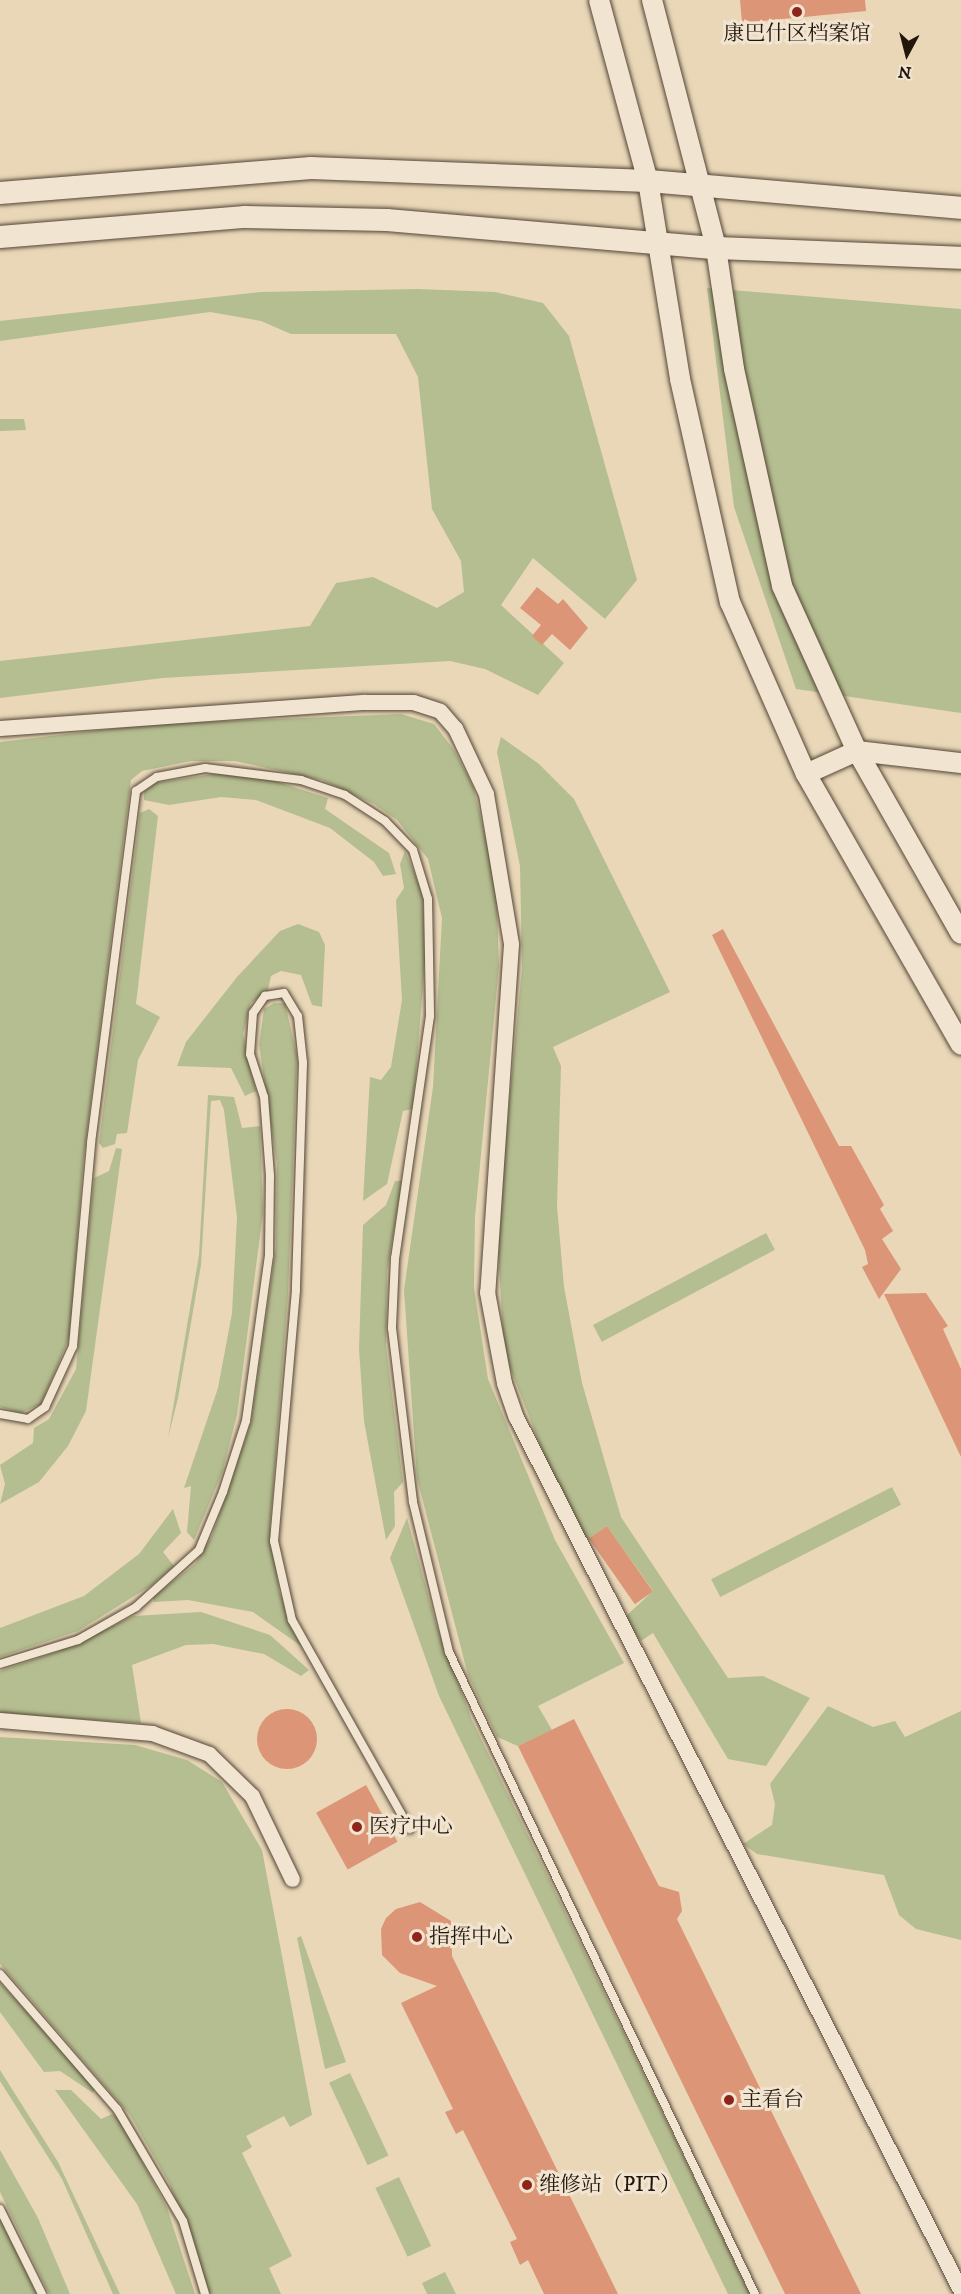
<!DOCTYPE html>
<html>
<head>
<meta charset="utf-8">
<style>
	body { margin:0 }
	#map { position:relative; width:961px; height:2294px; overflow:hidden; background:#e9d7b8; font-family:"IM FELL DW Pica","Noto Serif SC",serif }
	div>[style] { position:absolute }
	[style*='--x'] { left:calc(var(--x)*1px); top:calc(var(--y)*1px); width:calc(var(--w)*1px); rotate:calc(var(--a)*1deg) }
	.green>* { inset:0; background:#b5be90; transform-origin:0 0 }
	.building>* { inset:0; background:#dc9577; transform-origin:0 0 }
	.round { border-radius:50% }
	.roads { filter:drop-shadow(0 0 2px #544636) drop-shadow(0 0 2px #544636) }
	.service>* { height:8px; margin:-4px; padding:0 4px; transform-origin:4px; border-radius:4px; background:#f1e5d1 }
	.minor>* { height:15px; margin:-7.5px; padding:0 7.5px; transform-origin:7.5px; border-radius:7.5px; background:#f1e5d1 }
	.tertiary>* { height:20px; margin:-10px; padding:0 10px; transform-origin:10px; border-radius:10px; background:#f1e5d1 }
	.secondary>* { height:22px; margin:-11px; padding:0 11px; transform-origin:11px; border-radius:11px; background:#f1e5d1 }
	.dots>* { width:16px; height:16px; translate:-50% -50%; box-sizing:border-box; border:3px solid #f1e5d1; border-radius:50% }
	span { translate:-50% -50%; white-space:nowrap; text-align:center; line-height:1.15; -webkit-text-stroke:6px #f1e5d1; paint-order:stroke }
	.poi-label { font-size:21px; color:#22160b }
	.left { translate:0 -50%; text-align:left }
	.north { position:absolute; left:877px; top:24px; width:60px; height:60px; -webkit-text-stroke:4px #f1e5d1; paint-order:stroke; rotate:187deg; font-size:16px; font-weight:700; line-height:24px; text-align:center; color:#22160b }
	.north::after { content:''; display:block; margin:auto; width:21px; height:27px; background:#22160b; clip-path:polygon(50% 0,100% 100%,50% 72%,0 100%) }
</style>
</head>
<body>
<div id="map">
	<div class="green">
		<i style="clip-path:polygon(707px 288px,961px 309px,961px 713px,796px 689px,734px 507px)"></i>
		<i style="clip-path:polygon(418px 289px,495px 292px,543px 303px,569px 336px,637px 580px,605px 619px,533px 558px,501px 605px,564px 663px,538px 695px,485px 669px,450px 661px,163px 678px,0 698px,0 661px,310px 626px,336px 583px,373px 577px,437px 608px,464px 592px,461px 561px,432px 509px,418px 377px,396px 334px,291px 334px,261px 321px,210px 312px,0 341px,0 321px,261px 292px)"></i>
		<i style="clip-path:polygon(0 419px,24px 419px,26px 430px,0 431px)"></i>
		<i style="clip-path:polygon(401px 714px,434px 724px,454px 750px,473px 786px,496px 881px,499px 966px,475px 1217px,474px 1288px,488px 1379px,555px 1540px,624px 1663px,538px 1706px,552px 1730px,518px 1746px,497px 1737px,468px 1675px,417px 1478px,404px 1290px,433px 1087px,442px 918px,428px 859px,397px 820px,374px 804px,322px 780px,235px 761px,191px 761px,142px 771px,131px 780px,83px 1164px,70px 1336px,41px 1404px,21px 1413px,0 1407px,0 742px,153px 724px)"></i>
		<i style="clip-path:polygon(501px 737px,539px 764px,574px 799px,670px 992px,553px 1047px,561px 1066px,557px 1206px,564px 1287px,582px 1383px,621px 1517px,728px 1678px,763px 1676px,810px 1698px,766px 1766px,728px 1759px,653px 1633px,641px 1641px,624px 1618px,653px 1591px,607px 1526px,586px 1541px,552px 1475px,504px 1352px,497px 1231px,522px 968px,520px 866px,497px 752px)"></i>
		<i style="clip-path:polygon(220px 773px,265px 778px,328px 798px,325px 809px,389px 853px,396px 874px,383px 876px,374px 862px,330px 828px,256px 800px,221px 797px,169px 805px,144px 800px,144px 791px,155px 783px)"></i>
		<i style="clip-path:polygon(149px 809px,158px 816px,136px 1004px,160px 1017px,138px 1060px,127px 1133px,117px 1134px,115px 1144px,103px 1148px,99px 1143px,140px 813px)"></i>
		<i style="clip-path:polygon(405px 851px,422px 892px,426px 948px,413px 1109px,403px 1111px,387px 1184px,363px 1201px,370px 1077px,381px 1080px,391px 1067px,402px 1000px,396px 900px,404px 888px,400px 864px)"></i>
		<i style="clip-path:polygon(298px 924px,319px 932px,325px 945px,322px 1007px,312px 1005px,301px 975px,281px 971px,271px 976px,268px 990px,251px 1003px,243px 1034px,256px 1091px,245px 1096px,231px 1068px,177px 1066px,186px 1042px,237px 977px,280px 931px)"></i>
		<i style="clip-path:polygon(274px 1003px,285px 1003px,297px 1056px,288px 1294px,270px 1528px,279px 1591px,301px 1646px,253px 1612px,188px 1600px,154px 1602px,153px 1597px,195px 1564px,212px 1536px,251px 1422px,276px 1247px,277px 1164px,259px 1045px,264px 1009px)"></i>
		<i style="clip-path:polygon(208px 1095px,234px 1097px,242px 1128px,260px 1126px,263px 1212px,237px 1415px,222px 1473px,194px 1540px,187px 1532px,191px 1486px,184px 1488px,218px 1388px,232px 1313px,237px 1218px,224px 1110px,220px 1100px,211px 1101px,201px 1265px,178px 1398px,168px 1438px,199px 1255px)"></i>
		<i style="clip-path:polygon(116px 1148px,122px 1149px,86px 1411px,68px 1446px,39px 1482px,0 1504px,5px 1484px,0 1465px,33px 1443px,34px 1428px,49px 1419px,76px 1369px,94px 1178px,109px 1171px)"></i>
		<i style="clip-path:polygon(395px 1181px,402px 1181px,387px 1271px,386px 1346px,403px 1482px,394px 1492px,395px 1526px,386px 1540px,364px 1421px,359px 1349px,363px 1225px,386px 1205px)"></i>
		<i style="left:766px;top:1233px;width:19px;height:196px;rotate:62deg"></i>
		<i style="left:892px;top:1487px;width:20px;height:203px;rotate:63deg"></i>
		<i style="clip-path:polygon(173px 1509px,181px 1533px,163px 1552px,174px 1566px,152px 1585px,78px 1631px,0 1657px,0 1628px,84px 1596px,139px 1554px)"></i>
		<i style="clip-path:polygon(407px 1518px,437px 1627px,472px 1720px,750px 2294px,728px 2294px,439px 1696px,390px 1558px)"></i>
		<i style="clip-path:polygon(201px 1612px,270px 1635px,309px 1670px,301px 1676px,264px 1654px,213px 1644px,186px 1645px,132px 1665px,141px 1723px,0 1714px,0 1671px,57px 1652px,134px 1616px)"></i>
		<i style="clip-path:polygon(828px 1706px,873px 1727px,895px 1721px,905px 1737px,961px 1711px,961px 1940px,916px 1929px,899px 1915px,884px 1875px,757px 1854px,743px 1844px,772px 1825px,775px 1804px,770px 1784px)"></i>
		<i style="clip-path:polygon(0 1737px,135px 1745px,187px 1760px,222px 1782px,262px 1850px,312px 2115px,290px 2127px,284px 2116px,246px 2136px,252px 2147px,242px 2153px,292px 2256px,269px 2268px,281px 2294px,210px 2294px,169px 2183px,130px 2115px,0 1964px)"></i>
		<i style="clip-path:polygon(301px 1936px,346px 2062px,325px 2069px,297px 1938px)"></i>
		<i style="clip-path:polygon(0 1983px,96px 2086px,93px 2093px,60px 2071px,44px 2072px,0 2012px)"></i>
		<i style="clip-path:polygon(0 2070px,58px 2162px,120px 2294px,113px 2294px,62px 2179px,0 2081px)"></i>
		<i style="left:350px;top:2073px;width:91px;height:23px;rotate:65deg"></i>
		<i style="clip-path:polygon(55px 2090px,71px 2090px,101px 2119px,112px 2114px,119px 2118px,167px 2208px,195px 2294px,176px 2294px,137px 2204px)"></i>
		<i style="clip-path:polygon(0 2150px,38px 2218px,70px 2294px,49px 2294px,0 2192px)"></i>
		<i style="left:399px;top:2177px;width:76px;height:26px;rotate:65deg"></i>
		<i style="clip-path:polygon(0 2217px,2px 2221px,37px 2294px,0 2294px)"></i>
		<i style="clip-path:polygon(445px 2272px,456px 2294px,427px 2294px,422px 2283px)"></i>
	</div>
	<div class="building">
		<i style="clip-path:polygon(740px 0,865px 0,866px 11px,742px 23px)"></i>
		<i style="clip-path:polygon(537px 587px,558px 604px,563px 599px,588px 628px,570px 650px,552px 634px,542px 645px,532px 636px,541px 625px,520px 608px)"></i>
		<i style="clip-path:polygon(723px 929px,839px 1146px,851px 1146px,884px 1205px,880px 1209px,893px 1231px,882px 1239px,901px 1269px,879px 1299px,862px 1267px,868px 1264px,865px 1250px,712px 935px)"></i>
		<i style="clip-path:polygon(926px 1293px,948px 1326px,943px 1329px,961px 1369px,961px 1457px,884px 1294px)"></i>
		<i style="left:607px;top:1526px;width:80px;height:22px;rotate:55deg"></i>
		<i class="round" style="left:257px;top:1709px;width:60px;height:60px"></i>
		<i style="clip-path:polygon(574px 1719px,659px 1886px,679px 1892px,682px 1911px,677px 1919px,861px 2294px,785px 2294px,518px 1746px)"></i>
		<i style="left:366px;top:1785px;width:65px;height:57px;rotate:61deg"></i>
		<i style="clip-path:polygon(420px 1902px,451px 1921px,452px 1956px,618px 2294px,544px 2294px,528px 2260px,520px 2265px,510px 2242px,517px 2239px,463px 2130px,456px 2134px,445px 2112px,453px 2109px,401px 2003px,437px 1986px,400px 1973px,382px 1955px,381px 1929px,386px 1918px,396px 1909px)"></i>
	</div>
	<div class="roads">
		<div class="service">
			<i style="--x:0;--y:1414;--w:28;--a:10"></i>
			<i style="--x:28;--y:1419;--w:21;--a:-35"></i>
			<i style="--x:45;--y:1407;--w:67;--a:-65.3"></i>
			<i style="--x:73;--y:1346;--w:204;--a:-84.9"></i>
			<i style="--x:91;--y:1143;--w:355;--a:-82.7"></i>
			<i style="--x:136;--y:791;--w:25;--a:-34"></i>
			<i style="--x:157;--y:777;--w:49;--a:-10.6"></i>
			<i style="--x:205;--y:768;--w:97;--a:7.1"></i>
			<i style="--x:301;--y:780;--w:46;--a:18.8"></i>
			<i style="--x:345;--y:795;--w:48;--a:33"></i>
			<i style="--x:385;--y:821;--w:40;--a:46"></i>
			<i style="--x:413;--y:850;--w:51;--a:73"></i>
			<i style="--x:428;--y:899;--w:117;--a:89"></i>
			<i style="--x:430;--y:1016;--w:245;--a:98.2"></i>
			<i style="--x:395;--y:1258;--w:70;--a:92.5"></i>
			<i style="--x:392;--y:1328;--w:175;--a:83.1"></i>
			<i style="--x:413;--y:1502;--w:154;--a:76.5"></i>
			<i style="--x:449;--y:1652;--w:711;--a:64.52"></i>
			<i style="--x:0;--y:1664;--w:82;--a:-17.1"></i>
			<i style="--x:78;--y:1640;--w:67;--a:-29.6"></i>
			<i style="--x:136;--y:1607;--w:85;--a:-42.1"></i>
			<i style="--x:199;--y:1550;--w:63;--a:-67.5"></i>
			<i style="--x:223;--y:1492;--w:75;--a:-72.1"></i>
			<i style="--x:246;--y:1421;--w:168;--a:-82.1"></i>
			<i style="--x:269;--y:1255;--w:79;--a:-89.3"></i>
			<i style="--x:270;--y:1176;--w:79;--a:-94.3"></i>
			<i style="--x:264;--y:1097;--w:45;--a:-108"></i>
			<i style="--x:250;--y:1054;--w:41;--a:-85.8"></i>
			<i style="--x:253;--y:1013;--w:21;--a:-55"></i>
			<i style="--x:265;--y:996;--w:19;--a:-9"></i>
			<i style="--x:284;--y:993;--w:27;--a:59"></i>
			<i style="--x:298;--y:1016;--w:47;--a:83.9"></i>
			<i style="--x:303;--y:1063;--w:227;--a:91.8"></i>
			<i style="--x:296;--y:1290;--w:252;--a:95"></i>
			<i style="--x:274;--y:1541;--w:81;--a:77.2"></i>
			<i style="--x:292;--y:1620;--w:240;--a:60.6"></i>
			<i style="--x:0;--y:1974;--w:179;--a:49.1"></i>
			<i style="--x:117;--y:2109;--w:130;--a:59.5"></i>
			<i style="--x:183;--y:2221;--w:76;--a:73.2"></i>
			<i style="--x:0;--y:2209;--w:95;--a:63.7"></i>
		</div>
		<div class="minor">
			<i style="--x:0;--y:728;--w:366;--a:-4.1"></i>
			<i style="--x:365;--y:702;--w:48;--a:0"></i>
			<i style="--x:413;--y:702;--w:28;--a:18"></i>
			<i style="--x:440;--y:711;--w:23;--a:49"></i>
			<i style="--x:455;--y:728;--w:73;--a:64.8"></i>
			<i style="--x:486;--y:794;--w:152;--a:80.5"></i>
			<i style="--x:511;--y:944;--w:349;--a:93.9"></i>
			<i style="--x:487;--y:1292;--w:93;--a:79.4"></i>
			<i style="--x:504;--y:1383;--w:36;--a:71"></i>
			<i style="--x:516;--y:1417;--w:981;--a:63.02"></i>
			<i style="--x:0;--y:1720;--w:153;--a:4.9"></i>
			<i style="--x:152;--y:1733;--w:61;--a:20.2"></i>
			<i style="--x:209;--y:1754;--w:60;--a:44.3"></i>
			<i style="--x:252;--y:1796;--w:92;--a:64.3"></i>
		</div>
		<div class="tertiary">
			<i style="--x:599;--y:0;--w:188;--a:74.9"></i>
			<i style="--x:648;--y:181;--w:201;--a:80.8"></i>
			<i style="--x:680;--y:379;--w:229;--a:77.4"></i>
			<i style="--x:730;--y:602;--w:188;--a:66.2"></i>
			<i style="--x:806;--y:774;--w:312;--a:60.2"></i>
			<i style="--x:652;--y:0;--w:256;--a:75.5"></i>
			<i style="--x:716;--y:248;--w:122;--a:81.5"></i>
			<i style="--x:734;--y:369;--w:222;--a:77.5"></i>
			<i style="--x:782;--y:586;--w:181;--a:65.6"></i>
			<i style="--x:857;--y:751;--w:210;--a:60.4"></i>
			<i style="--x:806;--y:774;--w:56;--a:-24.3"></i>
			<i style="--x:857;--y:751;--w:105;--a:6.6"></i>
		</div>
		<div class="secondary">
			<i style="--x:0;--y:193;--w:312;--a:-4.6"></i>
			<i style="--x:311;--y:168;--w:337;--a:2.2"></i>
			<i style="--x:648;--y:181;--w:314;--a:4.9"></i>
			<i style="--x:0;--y:237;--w:246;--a:-4.7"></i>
			<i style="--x:245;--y:217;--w:142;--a:1.2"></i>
			<i style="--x:387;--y:220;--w:330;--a:4.9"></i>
			<i style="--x:716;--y:248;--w:245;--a:2.3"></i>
		</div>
	</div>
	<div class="dots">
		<i style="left:797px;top:12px;background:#8f2418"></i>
		<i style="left:357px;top:1827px;background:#8f2418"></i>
		<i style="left:417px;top:1937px;background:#8f2418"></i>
		<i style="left:729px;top:2100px;background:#8f2418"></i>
		<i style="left:527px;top:2185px;background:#8f2418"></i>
	</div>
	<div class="poi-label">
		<span style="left:797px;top:34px">康巴什区档案馆</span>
		<span class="left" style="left:369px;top:1827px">医疗中心</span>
		<span class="left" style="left:429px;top:1937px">指挥中心</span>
		<span class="left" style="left:741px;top:2100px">主看台</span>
		<span class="left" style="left:539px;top:2185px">维修站（PIT）</span>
	</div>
	<div class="north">N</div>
</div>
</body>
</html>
